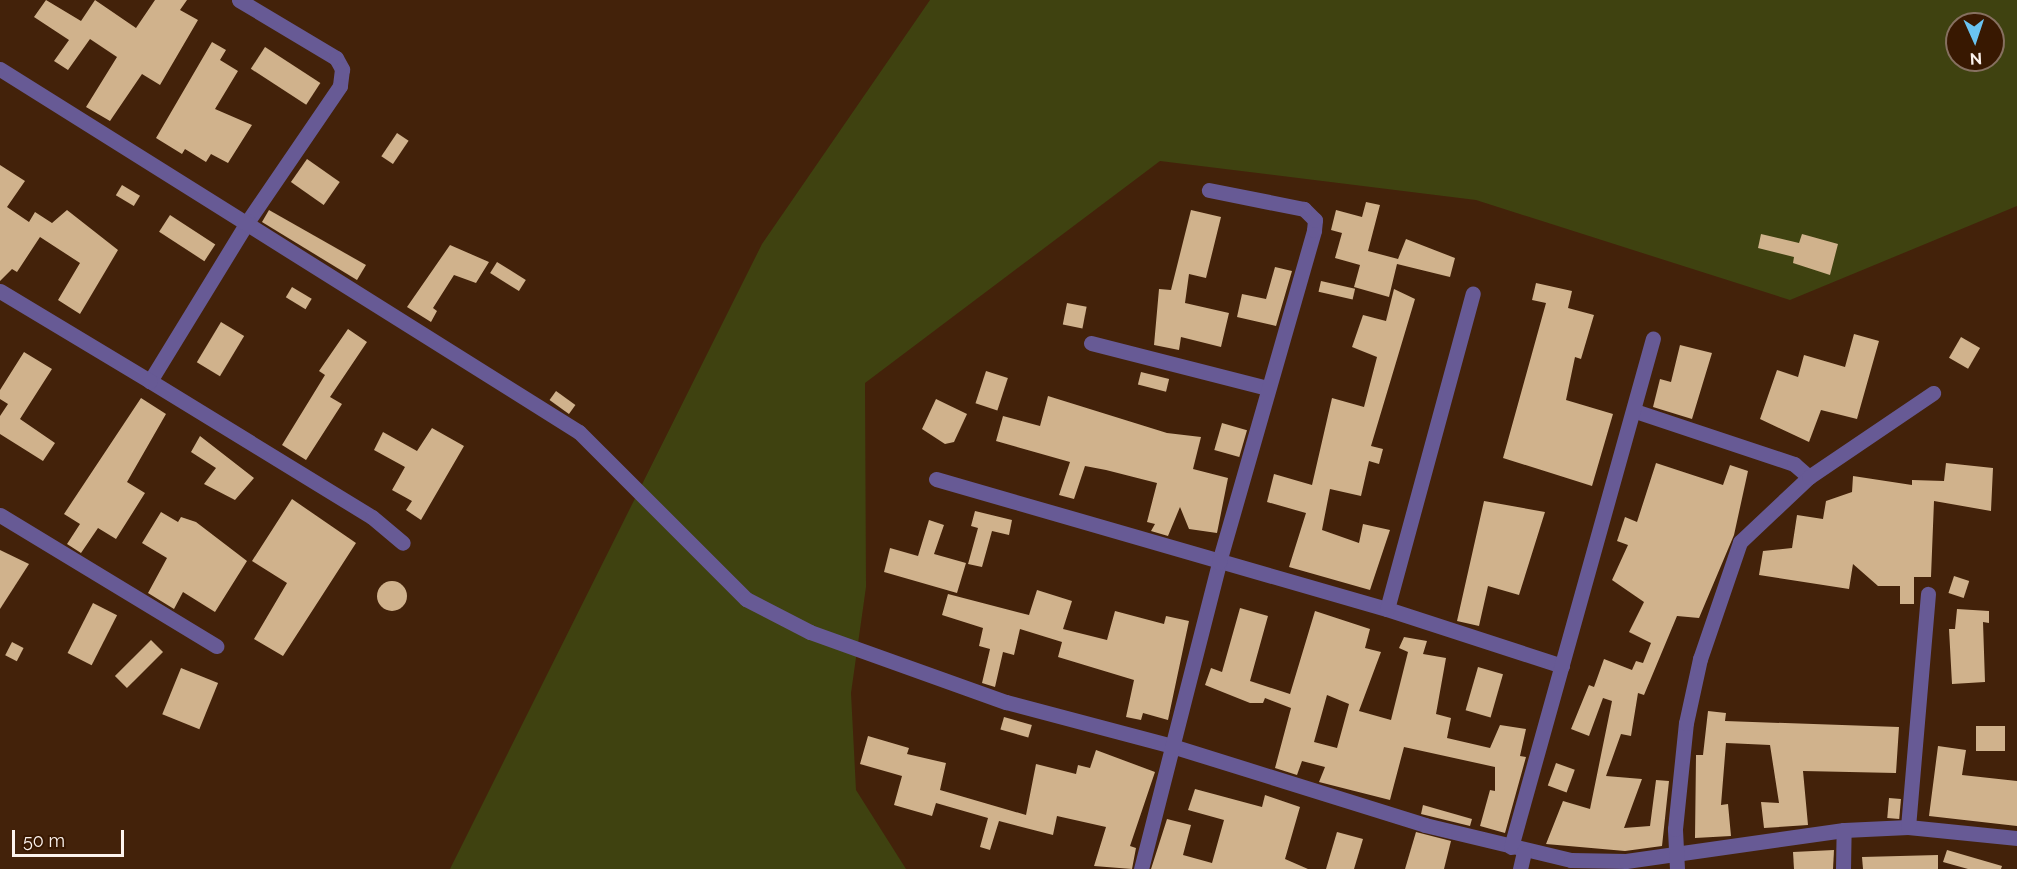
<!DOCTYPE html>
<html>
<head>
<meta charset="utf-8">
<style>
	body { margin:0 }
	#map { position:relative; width:2017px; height:869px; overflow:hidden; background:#43220a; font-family:Raleway,sans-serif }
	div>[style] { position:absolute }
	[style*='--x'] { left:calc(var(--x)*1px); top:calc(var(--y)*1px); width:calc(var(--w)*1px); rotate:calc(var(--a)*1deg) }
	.green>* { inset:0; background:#3f4210 }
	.building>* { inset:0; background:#d0b28c; transform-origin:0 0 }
	.round { border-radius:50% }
	.minor>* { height:15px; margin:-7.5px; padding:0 7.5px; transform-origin:7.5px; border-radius:7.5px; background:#675a95 }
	span { translate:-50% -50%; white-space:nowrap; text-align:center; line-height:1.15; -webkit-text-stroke:6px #381801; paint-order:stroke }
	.north { position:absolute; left:1945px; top:12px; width:60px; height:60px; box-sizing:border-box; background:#381801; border:2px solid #867060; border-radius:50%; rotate:177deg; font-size:16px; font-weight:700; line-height:24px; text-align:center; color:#fcf3ee }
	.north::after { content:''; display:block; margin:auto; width:21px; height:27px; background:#6ac3f1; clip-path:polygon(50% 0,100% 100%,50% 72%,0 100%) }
	.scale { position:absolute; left:12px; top:830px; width:112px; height:27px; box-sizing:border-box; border:3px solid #fcf3ee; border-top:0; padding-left:8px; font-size:18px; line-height:21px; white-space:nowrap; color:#fcf3ee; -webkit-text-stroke:4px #381801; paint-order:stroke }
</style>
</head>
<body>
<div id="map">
	<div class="green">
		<i style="clip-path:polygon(evenodd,930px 0,2017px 0,2017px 206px,1790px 300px,1476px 200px,1160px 161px,865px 383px,866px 587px,851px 693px,856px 790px,906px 869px,450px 869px,762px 244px,930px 0,1957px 24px,1993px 24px,1993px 60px,1957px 60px,1957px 24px)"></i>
	</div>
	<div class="building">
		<i style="clip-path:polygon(46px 0,81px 21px,95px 0,136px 28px,155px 0,187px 0,180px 10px,198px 20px,160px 85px,142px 74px,110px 121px,86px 107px,117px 57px,90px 39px,68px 70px,54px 61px,69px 40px,34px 17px)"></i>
		<i style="clip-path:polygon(212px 42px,226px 50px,220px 60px,238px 71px,215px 109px,252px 125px,228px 163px,211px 154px,206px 162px,185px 149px,182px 154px,156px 138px)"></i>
		<i style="left:265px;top:47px;width:66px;height:26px;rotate:33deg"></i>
		<i style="left:397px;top:133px;width:14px;height:28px;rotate:34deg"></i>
		<i style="left:307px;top:159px;width:40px;height:28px;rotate:35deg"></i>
		<i style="clip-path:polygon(0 165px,25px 181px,7px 207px,29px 222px,35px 212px,52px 223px,67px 210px,118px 250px,80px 314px,58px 300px,80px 263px,40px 237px,17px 272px,12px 269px,0 281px)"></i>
		<i style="left:122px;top:185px;width:21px;height:12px;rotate:31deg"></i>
		<i style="clip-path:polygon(1366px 202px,1380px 205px,1368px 251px,1398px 259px,1406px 239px,1455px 258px,1450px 277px,1397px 264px,1389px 297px,1354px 287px,1360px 265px,1335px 258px,1342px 233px,1331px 230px,1336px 210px,1362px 217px)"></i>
		<i style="clip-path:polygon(269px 210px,366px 265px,357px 280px,262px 222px)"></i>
		<i style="clip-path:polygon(1191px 210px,1221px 217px,1206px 278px,1189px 274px,1185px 303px,1229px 313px,1221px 347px,1181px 337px,1179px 350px,1154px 345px,1159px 289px,1171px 290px)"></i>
		<i style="left:170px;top:215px;width:54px;height:20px;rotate:33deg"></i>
		<i style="clip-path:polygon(1761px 234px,1799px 243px,1802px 234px,1838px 244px,1830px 275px,1793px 263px,1794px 257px,1758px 248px)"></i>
		<i style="clip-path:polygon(450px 245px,489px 262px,476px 283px,454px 275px,433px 308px,437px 311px,431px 322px,407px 307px)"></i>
		<i style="left:497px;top:262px;width:34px;height:13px;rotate:32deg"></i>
		<i style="clip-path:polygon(1275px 267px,1292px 271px,1276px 326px,1237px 317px,1242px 294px,1266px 299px)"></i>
		<i style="left:1321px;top:281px;width:35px;height:11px;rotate:13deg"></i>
		<i style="clip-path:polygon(1536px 283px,1572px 291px,1568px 308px,1594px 315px,1581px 359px,1575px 357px,1566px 400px,1613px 414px,1592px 486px,1503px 458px,1546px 303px,1532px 300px)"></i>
		<i style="left:292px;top:287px;width:23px;height:12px;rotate:31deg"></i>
		<i style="clip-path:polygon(1394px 289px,1415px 299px,1371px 446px,1383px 449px,1379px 464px,1369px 461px,1361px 496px,1330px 489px,1322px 530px,1359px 543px,1363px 524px,1390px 530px,1370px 590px,1289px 567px,1306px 513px,1267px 502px,1274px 474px,1312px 485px,1332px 398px,1364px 407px,1377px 357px,1352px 347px,1363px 315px,1386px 321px)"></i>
		<i style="left:1067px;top:303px;width:20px;height:22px;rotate:11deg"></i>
		<i style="left:221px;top:322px;width:27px;height:47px;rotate:31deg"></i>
		<i style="clip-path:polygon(348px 329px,367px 342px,330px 397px,342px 404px,306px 460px,282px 445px,325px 375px,319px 371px)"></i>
		<i style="clip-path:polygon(1854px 334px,1879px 341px,1857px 419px,1821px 410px,1809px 442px,1760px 419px,1777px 370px,1798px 377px,1804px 355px,1845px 367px)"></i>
		<i style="left:1961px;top:337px;width:22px;height:24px;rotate:30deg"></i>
		<i style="clip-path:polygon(1680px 345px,1712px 353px,1692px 419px,1653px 407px,1660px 379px,1671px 382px)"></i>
		<i style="clip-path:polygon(24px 352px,52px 369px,20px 419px,55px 443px,43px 461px,0 434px,0 416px,8px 404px,0 399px,0 390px)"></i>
		<i style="left:986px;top:371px;width:23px;height:34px;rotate:18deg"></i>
		<i style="left:1141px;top:372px;width:29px;height:13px;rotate:14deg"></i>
		<i style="left:556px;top:391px;width:24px;height:11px;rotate:36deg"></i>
		<i style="clip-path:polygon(1048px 396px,1167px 433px,1201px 437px,1193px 469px,1228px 478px,1217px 533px,1189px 529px,1180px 507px,1168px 536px,1151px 531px,1155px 524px,1147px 522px,1157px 483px,1106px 470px,1085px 466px,1074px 499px,1059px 495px,1070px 462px,996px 441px,1003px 416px,1040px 426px)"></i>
		<i style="clip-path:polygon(141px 398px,166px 414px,127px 482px,145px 493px,116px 539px,98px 528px,81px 553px,67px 544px,80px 524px,64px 514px)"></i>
		<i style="clip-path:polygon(936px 399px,967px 414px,954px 442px,945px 444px,922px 429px)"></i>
		<i style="left:1222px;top:423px;width:26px;height:28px;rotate:16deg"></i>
		<i style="clip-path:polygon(432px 428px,464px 446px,421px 520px,406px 510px,412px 501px,392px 490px,405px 467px,374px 450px,383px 432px,417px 451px)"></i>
		<i style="clip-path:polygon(200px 436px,254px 478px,235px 500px,204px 484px,216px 468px,191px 452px)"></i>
		<i style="clip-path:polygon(1656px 463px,1723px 485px,1730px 465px,1748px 471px,1734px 535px,1699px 618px,1677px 616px,1644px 695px,1638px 693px,1631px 736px,1621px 734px,1606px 776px,1642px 779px,1624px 828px,1650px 826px,1656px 780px,1669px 781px,1662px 846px,1625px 851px,1546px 844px,1563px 801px,1590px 809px,1612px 701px,1603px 698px,1589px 736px,1571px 729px,1589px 685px,1594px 687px,1604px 659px,1632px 670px,1636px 661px,1643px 663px,1651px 643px,1629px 632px,1644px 602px,1612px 580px,1628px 545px,1617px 541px,1625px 517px,1637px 522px)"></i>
		<i style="clip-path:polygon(1946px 463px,1993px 468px,1991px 511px,1934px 501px,1931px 577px,1914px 577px,1914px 604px,1900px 604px,1900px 586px,1878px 586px,1853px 564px,1849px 589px,1759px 575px,1763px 551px,1792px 548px,1797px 515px,1823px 519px,1826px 501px,1852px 492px,1853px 476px,1912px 485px,1912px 480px,1944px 481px)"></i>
		<i style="clip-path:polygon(292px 499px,356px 543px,283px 656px,254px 639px,287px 583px,252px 561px)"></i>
		<i style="clip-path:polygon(1484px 501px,1545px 512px,1519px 595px,1488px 586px,1479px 626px,1457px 621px)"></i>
		<i style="clip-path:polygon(975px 511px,1012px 520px,1009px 535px,992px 531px,982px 567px,968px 564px,978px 528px,971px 526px)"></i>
		<i style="clip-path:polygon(161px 512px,178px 522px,181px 517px,196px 522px,247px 561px,215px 612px,183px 592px,174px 609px,148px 593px,167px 558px,142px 543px)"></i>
		<i style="clip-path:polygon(929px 520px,944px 525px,934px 554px,966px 563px,957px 593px,884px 572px,890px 548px,918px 556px)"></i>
		<i style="clip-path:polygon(0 550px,29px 564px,0 609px)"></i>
		<i style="left:1954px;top:576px;width:16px;height:18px;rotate:18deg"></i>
		<i class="round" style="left:377px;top:581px;width:30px;height:30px"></i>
		<i style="clip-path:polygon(1037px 590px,1072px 601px,1063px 629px,1107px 640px,1115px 611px,1164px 624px,1166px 616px,1189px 621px,1168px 720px,1143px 713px,1141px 720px,1126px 717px,1134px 680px,1058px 657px,1062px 642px,1020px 629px,1014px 655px,1003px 652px,995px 687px,982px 683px,990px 649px,979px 646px,983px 628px,942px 615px,948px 594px,1029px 615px)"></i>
		<i style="left:93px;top:603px;width:27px;height:56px;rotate:27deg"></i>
		<i style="clip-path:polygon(evenodd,1240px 608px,1268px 616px,1250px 681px,1290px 694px,1315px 611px,1370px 629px,1365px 648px,1381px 652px,1359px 711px,1391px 720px,1408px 652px,1399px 648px,1404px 637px,1427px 641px,1423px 654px,1446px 658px,1436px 714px,1451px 718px,1447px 738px,1490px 748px,1500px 725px,1526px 729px,1520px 756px,1526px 757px,1505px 833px,1480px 826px,1490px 790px,1495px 791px,1495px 767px,1404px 747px,1390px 800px,1319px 782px,1325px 767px,1302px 761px,1297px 775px,1275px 768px,1291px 708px,1265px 698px,1263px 703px,1250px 703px,1205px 685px,1211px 668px,1222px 672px,1240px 608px,1327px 695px,1349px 704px,1337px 748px,1314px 742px,1327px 695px)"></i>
		<i style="clip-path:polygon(1957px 609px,1989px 611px,1989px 623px,1983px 622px,1985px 682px,1952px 684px,1949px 629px,1955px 629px)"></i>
		<i style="left:151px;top:640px;width:17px;height:51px;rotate:45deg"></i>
		<i style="left:12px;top:642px;width:13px;height:15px;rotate:27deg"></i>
		<i style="left:1478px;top:667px;width:26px;height:45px;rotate:16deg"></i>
		<i style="left:181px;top:668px;width:40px;height:50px;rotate:22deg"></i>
		<i style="clip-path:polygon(1708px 711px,1726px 713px,1725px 721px,1899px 727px,1896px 773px,1803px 771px,1808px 825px,1764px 828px,1761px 802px,1779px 803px,1770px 745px,1726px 743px,1721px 805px,1728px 804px,1731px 836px,1695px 838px,1696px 755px,1703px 755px)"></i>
		<i style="left:1004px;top:717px;width:29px;height:13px;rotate:16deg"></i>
		<i style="left:1976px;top:726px;width:29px;height:25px"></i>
		<i style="clip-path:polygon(868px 736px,909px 748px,907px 754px,946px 763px,940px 790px,1026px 815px,1036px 764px,1076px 774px,1078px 765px,1090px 768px,1096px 750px,1155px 772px,1130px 846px,1136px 848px,1132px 869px,1094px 866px,1106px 827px,1057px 816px,1053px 835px,999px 821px,990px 850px,980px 847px,988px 818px,936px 803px,932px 816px,894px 805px,902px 776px,860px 764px)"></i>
		<i style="clip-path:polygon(1938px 746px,1966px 750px,1962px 775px,2017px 781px,2017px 826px,1929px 816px)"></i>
		<i style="left:1556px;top:763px;width:20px;height:24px;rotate:20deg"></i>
		<i style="clip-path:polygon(1195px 789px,1262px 807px,1265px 795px,1300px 807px,1285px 859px,1308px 869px,1151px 869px,1167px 819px,1191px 825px,1183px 855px,1212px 863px,1224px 820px,1188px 810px)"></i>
		<i style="left:1889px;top:798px;width:12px;height:20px;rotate:5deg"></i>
		<i style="clip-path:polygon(1423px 805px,1472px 819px,1470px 826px,1421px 814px)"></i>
		<i style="clip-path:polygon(1337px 832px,1363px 839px,1354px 869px,1326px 869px)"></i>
		<i style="clip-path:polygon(1416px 832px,1451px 841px,1444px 869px,1405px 869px)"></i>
		<i style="clip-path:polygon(1834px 850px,1833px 869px,1794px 869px,1793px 852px)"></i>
		<i style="clip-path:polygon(1947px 850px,2002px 866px,2001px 869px,1968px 869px,1943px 862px)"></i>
		<i style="clip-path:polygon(1938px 855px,1938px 869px,1863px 869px,1862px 857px)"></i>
	</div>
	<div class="minor">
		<i style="--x:239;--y:0;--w:113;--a:30.9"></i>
		<i style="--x:336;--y:58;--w:13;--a:61"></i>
		<i style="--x:342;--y:69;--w:17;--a:97"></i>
		<i style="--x:340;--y:86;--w:163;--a:124.3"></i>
		<i style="--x:248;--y:221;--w:188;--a:121.5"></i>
		<i style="--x:150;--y:381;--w:260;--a:31.5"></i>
		<i style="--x:372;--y:517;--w:40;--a:40"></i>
		<i style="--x:0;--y:69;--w:683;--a:32.09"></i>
		<i style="--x:579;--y:432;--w:236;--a:45"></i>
		<i style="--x:746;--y:599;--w:72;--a:27.3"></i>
		<i style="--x:810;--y:632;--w:208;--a:19.7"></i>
		<i style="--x:1006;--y:702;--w:172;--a:14.8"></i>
		<i style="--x:1172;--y:746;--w:265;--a:17.3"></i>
		<i style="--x:1425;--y:825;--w:150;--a:13.5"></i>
		<i style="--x:1571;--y:860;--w:55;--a:1"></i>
		<i style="--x:1626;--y:861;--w:220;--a:-8.1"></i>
		<i style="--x:1844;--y:830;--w:64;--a:-2.7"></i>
		<i style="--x:1908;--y:827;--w:110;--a:5.8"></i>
		<i style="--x:0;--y:291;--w:175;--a:31"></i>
		<i style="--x:1091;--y:343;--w:182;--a:14.3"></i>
		<i style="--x:1635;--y:411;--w:168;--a:18.4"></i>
		<i style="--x:1794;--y:464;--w:20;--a:41"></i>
		<i style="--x:936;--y:479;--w:469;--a:16.1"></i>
		<i style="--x:1387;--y:609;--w:184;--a:18"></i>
		<i style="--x:0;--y:515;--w:253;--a:31.2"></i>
		<i style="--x:1387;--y:609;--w:327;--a:-74.8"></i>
		<i style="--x:1908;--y:827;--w:234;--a:-85.1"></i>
		<i style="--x:1511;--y:847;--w:528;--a:-74.41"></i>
		<i style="--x:1141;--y:869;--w:317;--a:-75.7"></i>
		<i style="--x:1219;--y:562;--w:345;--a:-74"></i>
		<i style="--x:1314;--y:230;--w:10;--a:-84"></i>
		<i style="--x:1315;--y:220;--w:16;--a:-135"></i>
		<i style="--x:1304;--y:209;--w:97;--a:-168.7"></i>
		<i style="--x:1520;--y:869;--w:18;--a:-77"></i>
		<i style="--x:1677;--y:869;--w:40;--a:-92.9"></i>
		<i style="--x:1675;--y:829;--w:107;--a:-84.1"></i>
		<i style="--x:1686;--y:723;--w:66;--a:-77.7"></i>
		<i style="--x:1700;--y:659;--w:124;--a:-71.1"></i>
		<i style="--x:1740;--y:542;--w:95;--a:-43.3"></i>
		<i style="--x:1809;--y:477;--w:150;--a:-34.1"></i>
		<i style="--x:1843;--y:869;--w:39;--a:-89"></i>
	</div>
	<div class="north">N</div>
	<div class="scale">50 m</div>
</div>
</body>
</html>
